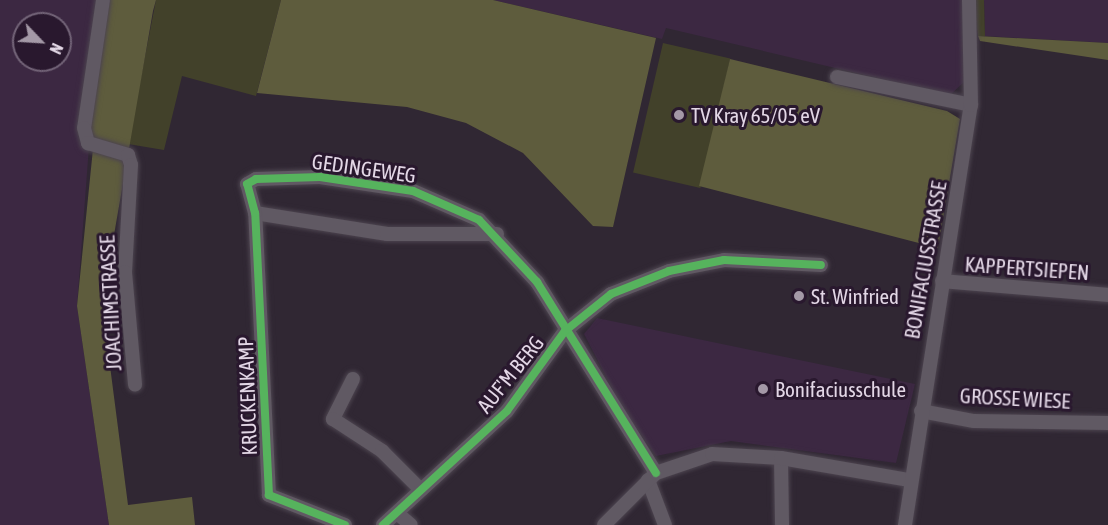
<!DOCTYPE html>
<html>
<head>
<meta charset="utf-8">
<style>
	body { margin:0 }
	#map { position:relative; width:1108px; height:525px; overflow:hidden; background:#302733; font-family:"Asap Condensed",sans-serif }
	div>[style] { position:absolute }
	[style*='--x'] { left:calc(var(--x)*1px); top:calc(var(--y)*1px); width:calc(var(--w)*1px); rotate:calc(var(--a)*1deg) }
	.built>* { inset:0; background:#3c2842 }
	.green>* { inset:0; background:#42412a; transform-origin:0 0 }
	.forest>* { inset:0; background:#5e5c3d }
	.roads { filter:drop-shadow(0 0 2px #4c444f) drop-shadow(0 0 2px #4c444f) }
	.minor>* { height:14px; margin:-7px; padding:0 7px; transform-origin:7px; border-radius:7px; background:#605963 }
	.cycleway>* { height:8px; margin:-4px; padding:0 4px; transform-origin:4px; border-radius:4px; background:#56b35d }
	.dots>* { width:16px; height:16px; translate:-50% -50%; box-sizing:border-box; border:3px solid #29182e; border-radius:50% }
	span { translate:-50% -50%; white-space:nowrap; text-align:center; line-height:1.15; -webkit-text-stroke:6px #29182e; paint-order:stroke }
	.poi-label { font-size:21px; color:#e3d7e6 }
	.left { translate:0 -50%; text-align:left }
	.street-label { font-size:21px; color:#e3d7e6 }
	.north { position:absolute; left:12px; top:12px; width:60px; height:60px; box-sizing:border-box; background:#29182e; border:2px solid #736478; border-radius:50%; rotate:115deg; font-size:16px; font-weight:700; line-height:24px; text-align:center; color:#e3d7e6 }
	.north::after { content:''; display:block; margin:auto; width:21px; height:27px; background:#a499a7; clip-path:polygon(50% 0,100% 100%,50% 72%,0 100%) }
</style>
</head>
<body>
<div id="map">
	<div class="built">
		<i style="clip-path:polygon(evenodd,0 0,100px 0,77px 306px,109px 525px,0 525px,0 0,24px 24px,60px 24px,60px 60px,24px 60px,24px 24px)"></i>
		<i style="clip-path:polygon(493px 0,968px 0,964px 82px,950px 95px,666px 28px,662px 39px)"></i>
		<i style="clip-path:polygon(984px 0,1108px 0,1108px 43px,985px 36px)"></i>
		<i style="clip-path:polygon(597px 318px,915px 384px,896px 463px,731px 441px,656px 456px,622px 407px,584px 334px)"></i>
	</div>
	<div class="green">
		<i style="clip-path:polygon(156px 0,281px 0,256px 96px,182px 76px,164px 150px,128px 144px)"></i>
		<i style="clip-path:polygon(973px 0,984px 0,985px 36px,978px 36px)"></i>
		<i style="left:663px;top:43px;width:69px;height:133px;rotate:13deg"></i>
	</div>
	<div class="forest">
		<i style="clip-path:polygon(110px 0,180px 0,156px 0,153px 11px,102px 304px,128px 505px,192px 497px,195px 525px,109px 525px,77px 306px,94px 139px,89px 125px)"></i>
		<i style="clip-path:polygon(281px 0,493px 0,656px 38px,613px 227px,593px 226px,523px 153px,466px 123px,407px 107px,257px 93px)"></i>
		<i style="clip-path:polygon(978px 36px,1108px 43px,1108px 60px,980px 41px)"></i>
		<i style="clip-path:polygon(730px 59px,947px 111px,960px 119px,938px 248px,699px 186px)"></i>
	</div>
	<div class="roads">
		<div class="minor">
			<i style="--x:103;--y:0;--w:129;--a:98.4"></i>
			<i style="--x:84;--y:128;--w:16;--a:75"></i>
			<i style="--x:88;--y:143;--w:42;--a:16.7"></i>
			<i style="--x:128;--y:155;--w:10;--a:73"></i>
			<i style="--x:131;--y:165;--w:107;--a:93.2"></i>
			<i style="--x:125;--y:272;--w:113;--a:84.9"></i>
			<i style="--x:837;--y:77;--w:137;--a:11.8"></i>
			<i style="--x:255;--y:213;--w:134;--a:9"></i>
			<i style="--x:387;--y:234;--w:110;--a:0"></i>
			<i style="--x:942;--y:281;--w:167;--a:4.8"></i>
			<i style="--x:353;--y:379;--w:45;--a:116.6"></i>
			<i style="--x:333;--y:419;--w:59;--a:33.1"></i>
			<i style="--x:382;--y:451;--w:55;--a:45"></i>
			<i style="--x:921;--y:411;--w:54;--a:10.7"></i>
			<i style="--x:974;--y:421;--w:134;--a:0.9"></i>
			<i style="--x:781;--y:458;--w:67;--a:89.1"></i>
			<i style="--x:648;--y:480;--w:48;--a:69.3"></i>
			<i style="--x:397;--y:513;--w:18;--a:41"></i>
			<i style="--x:345;--y:525;--w:82;--a:-158.5"></i>
			<i style="--x:269;--y:495;--w:282;--a:-92.8"></i>
			<i style="--x:255;--y:213;--w:30;--a:-105"></i>
			<i style="--x:247;--y:184;--w:10;--a:-29"></i>
			<i style="--x:256;--y:179;--w:64;--a:-1.8"></i>
			<i style="--x:320;--y:177;--w:94;--a:8.6"></i>
			<i style="--x:413;--y:191;--w:72;--a:23.7"></i>
			<i style="--x:479;--y:220;--w:85;--a:46.9"></i>
			<i style="--x:537;--y:282;--w:225;--a:58.1"></i>
			<i style="--x:383;--y:525;--w:168;--a:-42.6"></i>
			<i style="--x:507;--y:411;--w:99;--a:-54.1"></i>
			<i style="--x:565;--y:331;--w:59;--a:-38.8"></i>
			<i style="--x:611;--y:294;--w:62;--a:-21.6"></i>
			<i style="--x:669;--y:271;--w:56;--a:-11.3"></i>
			<i style="--x:724;--y:260;--w:97;--a:3"></i>
			<i style="--x:604;--y:525;--w:74;--a:-45"></i>
			<i style="--x:656;--y:473;--w:59;--a:-18.7"></i>
			<i style="--x:712;--y:454;--w:69;--a:3.3"></i>
			<i style="--x:781;--y:458;--w:129;--a:9.8"></i>
			<i style="--x:905;--y:525;--w:425;--a:-81.1"></i>
			<i style="--x:971;--y:105;--w:105;--a:-91.1"></i>
		</div>
	</div>
	<div class="cycleway">
		<i style="--x:345;--y:525;--w:82;--a:-158.5"></i>
		<i style="--x:269;--y:495;--w:282;--a:-92.8"></i>
		<i style="--x:255;--y:213;--w:30;--a:-105"></i>
		<i style="--x:247;--y:184;--w:10;--a:-29"></i>
		<i style="--x:256;--y:179;--w:64;--a:-1.8"></i>
		<i style="--x:320;--y:177;--w:94;--a:8.6"></i>
		<i style="--x:413;--y:191;--w:72;--a:23.7"></i>
		<i style="--x:479;--y:220;--w:85;--a:46.9"></i>
		<i style="--x:537;--y:282;--w:225;--a:58.1"></i>
		<i style="--x:383;--y:525;--w:168;--a:-42.6"></i>
		<i style="--x:507;--y:411;--w:99;--a:-54.1"></i>
		<i style="--x:565;--y:331;--w:59;--a:-38.8"></i>
		<i style="--x:611;--y:294;--w:62;--a:-21.6"></i>
		<i style="--x:669;--y:271;--w:56;--a:-11.3"></i>
		<i style="--x:724;--y:260;--w:97;--a:3"></i>
	</div>
	<div class="dots">
		<i style="left:679px;top:115px;background:#a499a7"></i>
		<i style="left:799px;top:296px;background:#a499a7"></i>
		<i style="left:763px;top:389px;background:#a499a7"></i>
	</div>
	<div class="poi-label">
		<span class="left" style="left:691px;top:115px">TV Kray 65/05 eV</span>
		<span class="left" style="left:811px;top:296px">St. Winfried</span>
		<span class="left" style="left:775px;top:389px">Bonifaciusschule</span>
	</div>
	<div class="street-label">
		<span style="left:364px;top:168px;rotate:8deg">GEDINGEWEG</span>
		<span style="left:925px;top:260px;rotate:-80deg">BONIFACIUSSTRASSE</span>
		<span style="left:1027px;top:268px;rotate:4deg">KAPPERTSIEPEN</span>
		<span style="left:110px;top:303px;rotate:-93deg">JOACHIMSTRASSE</span>
		<span style="left:510px;top:374px;rotate:-51deg">AUF'M BERG</span>
		<span style="left:247px;top:396px;rotate:-92deg">KRUCKENKAMP</span>
		<span style="left:1015px;top:398px;rotate:3deg">GROSSE WIESE</span>
	</div>
	<div class="north">N</div>
</div>
</body>
</html>
